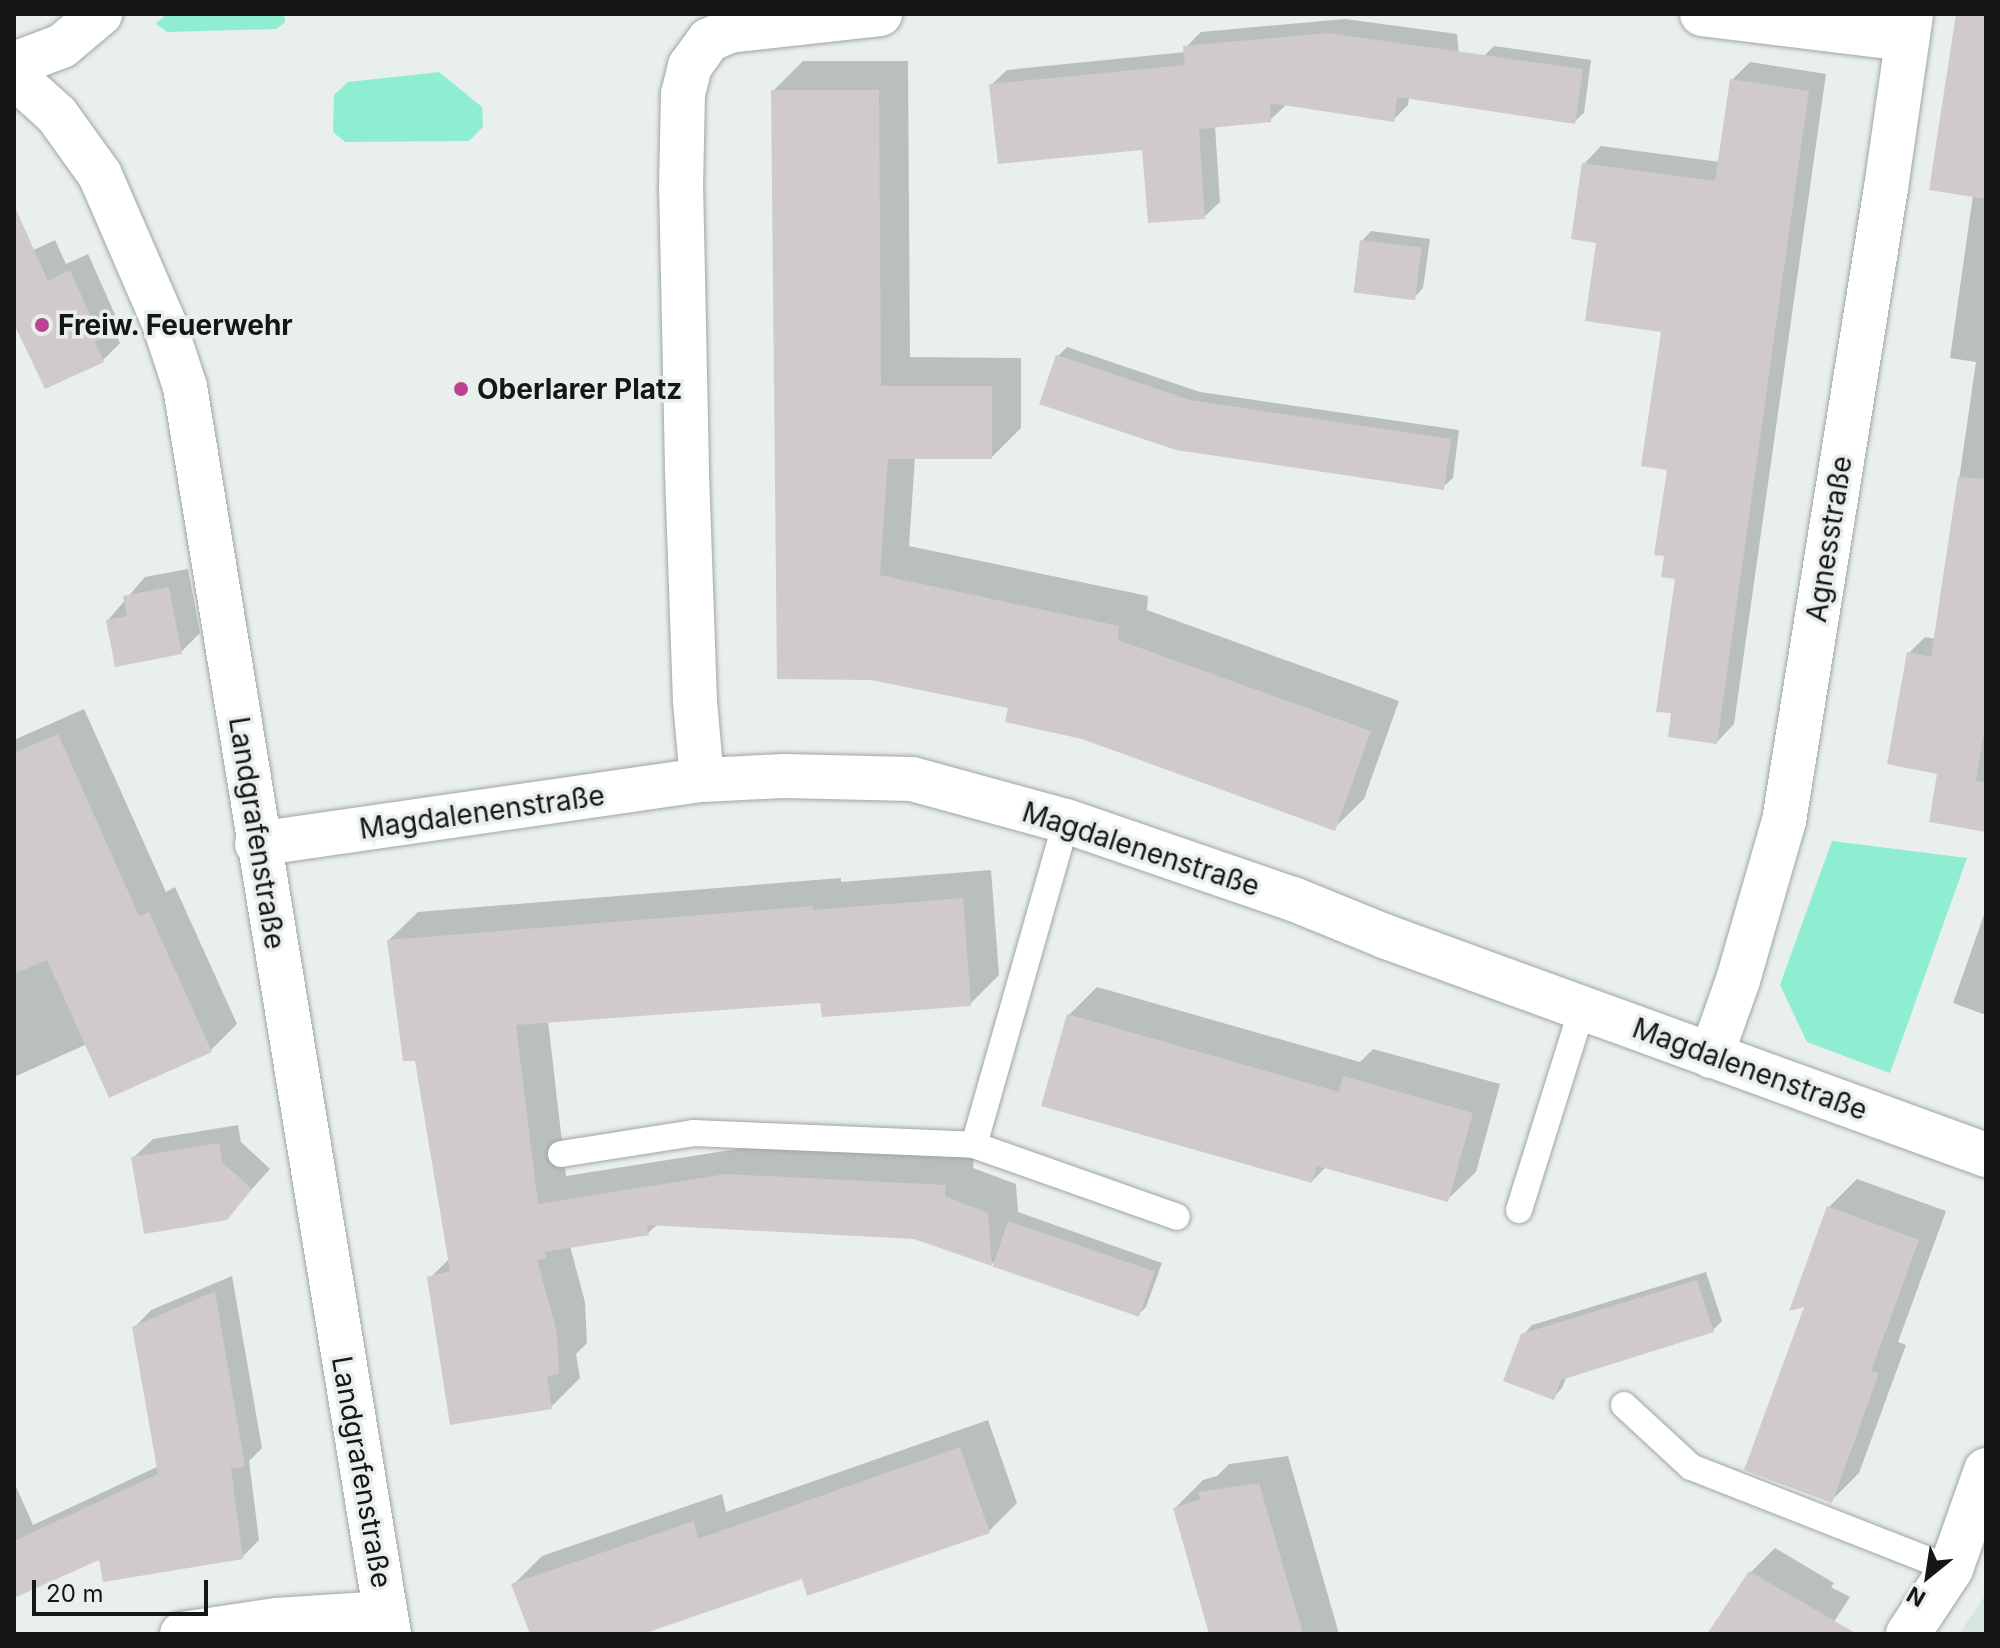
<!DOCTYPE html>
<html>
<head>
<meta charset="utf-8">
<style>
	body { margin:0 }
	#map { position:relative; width:2000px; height:1648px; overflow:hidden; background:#e8efec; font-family:Inter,sans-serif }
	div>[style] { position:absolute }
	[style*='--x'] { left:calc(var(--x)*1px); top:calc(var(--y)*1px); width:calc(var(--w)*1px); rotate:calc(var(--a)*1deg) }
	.built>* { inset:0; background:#d6e6e1 }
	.green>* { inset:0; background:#8fedd2 }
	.shadow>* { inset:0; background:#0003 }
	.building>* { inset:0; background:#d0cacd; transform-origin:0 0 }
	.roads { filter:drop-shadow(0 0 2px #9fa6a4) drop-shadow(0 0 2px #9fa6a4) }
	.lane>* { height:26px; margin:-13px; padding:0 13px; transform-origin:13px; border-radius:13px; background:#fff }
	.street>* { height:44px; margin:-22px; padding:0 22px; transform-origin:22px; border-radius:22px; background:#fff }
	.secondary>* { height:44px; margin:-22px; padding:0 22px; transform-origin:22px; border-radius:22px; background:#fff }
	.dots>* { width:22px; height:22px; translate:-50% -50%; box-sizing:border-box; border:4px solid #e8efec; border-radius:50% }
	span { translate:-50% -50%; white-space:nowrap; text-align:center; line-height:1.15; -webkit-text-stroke:7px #e8efec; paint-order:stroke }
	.poi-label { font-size:28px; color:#141716; font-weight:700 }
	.left { translate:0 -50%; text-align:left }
	.street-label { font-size:28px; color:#141716 }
	.frame { position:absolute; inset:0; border:16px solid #141716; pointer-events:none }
	.north { position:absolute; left:1888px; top:1536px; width:80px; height:80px; -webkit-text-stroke:6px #e8efec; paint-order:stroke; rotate:210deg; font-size:22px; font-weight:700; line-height:32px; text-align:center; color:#141716 }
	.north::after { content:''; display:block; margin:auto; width:28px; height:36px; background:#141716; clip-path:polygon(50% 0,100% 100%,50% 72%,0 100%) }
	.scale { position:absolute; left:32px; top:1580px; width:176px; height:36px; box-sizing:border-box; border:4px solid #141716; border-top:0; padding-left:10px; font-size:24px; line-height:28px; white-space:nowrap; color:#141716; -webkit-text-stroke:6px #e8efec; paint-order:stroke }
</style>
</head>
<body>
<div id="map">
	<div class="built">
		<i style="clip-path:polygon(1986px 1594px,1986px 1634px,1959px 1634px)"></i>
	</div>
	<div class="green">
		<i style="clip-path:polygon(166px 14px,284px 14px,285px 22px,277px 29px,167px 32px,156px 24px)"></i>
		<i style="clip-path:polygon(439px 72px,482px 107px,483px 127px,469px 141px,345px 142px,333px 132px,334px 95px,348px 82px)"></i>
		<i style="clip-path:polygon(1832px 841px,1967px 858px,1890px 1073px,1807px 1042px,1780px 985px)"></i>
	</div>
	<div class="shadow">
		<i style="clip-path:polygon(1958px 14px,1986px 14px,1986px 829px,1940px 772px,1909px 653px,1925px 637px,1936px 639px,1976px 362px,1950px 358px,1973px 195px)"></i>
		<i style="clip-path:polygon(1345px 19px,1457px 34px,1462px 87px,1409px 97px,1408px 105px,1393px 120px,1287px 104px,1270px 120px,1215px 126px,1220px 202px,1204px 217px,1144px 147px,991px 85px,1007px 70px,1186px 52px,1186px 47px,1201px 32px)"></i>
		<i style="clip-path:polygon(1494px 46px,1591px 60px,1584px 113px,1574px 122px,1484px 56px)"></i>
		<i style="clip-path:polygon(803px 61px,908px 61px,910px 357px,1021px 358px,1021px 428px,992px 457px,915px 457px,909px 546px,1148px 596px,1147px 610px,1399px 701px,1364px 799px,1334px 828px,1010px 706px,871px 678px,773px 91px)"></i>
		<i style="clip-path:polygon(1750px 62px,1826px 74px,1734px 724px,1717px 742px,1673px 712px,1677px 577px,1664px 331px,1599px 241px,1584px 164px,1601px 146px,1720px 162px,1732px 80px)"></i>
		<i style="clip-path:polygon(1371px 231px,1430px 239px,1423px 288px,1414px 298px,1362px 241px)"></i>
		<i style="clip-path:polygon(55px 240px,66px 264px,88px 254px,117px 319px,112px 325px,120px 343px,103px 360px,14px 319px,14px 259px)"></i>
		<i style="clip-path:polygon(1067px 347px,1200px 392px,1459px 430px,1453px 478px,1443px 487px,1058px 356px)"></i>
		<i style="clip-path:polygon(188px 569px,200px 633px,181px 652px,108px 620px,145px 577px)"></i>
		<i style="clip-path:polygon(84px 709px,166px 892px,175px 887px,237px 1024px,211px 1050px,87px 1044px,14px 1077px,14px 740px)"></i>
		<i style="clip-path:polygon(991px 870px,999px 975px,970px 1004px,822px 1000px,548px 1021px,566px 1176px,756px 1146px,974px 1157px,973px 1168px,1016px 1184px,1018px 1212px,1162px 1263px,1146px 1307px,1137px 1316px,1000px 1256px,992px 1264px,914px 1237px,658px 1224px,648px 1233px,570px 1246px,585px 1302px,587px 1343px,576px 1354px,580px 1378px,551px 1407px,430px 1278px,450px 1258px,416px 1059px,389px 940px,418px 912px,841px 878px,841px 882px)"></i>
		<i style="clip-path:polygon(1986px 909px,1986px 1015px,1953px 1003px)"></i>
		<i style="clip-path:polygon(1097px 987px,1360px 1062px,1373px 1049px,1500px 1084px,1476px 1172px,1447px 1200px,1327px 1166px,1312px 1181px,1069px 1015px)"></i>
		<i style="clip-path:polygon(238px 1125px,241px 1142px,270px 1169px,226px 1218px,133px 1158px,153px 1139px)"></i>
		<i style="clip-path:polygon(1857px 1179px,1946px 1211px,1898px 1342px,1906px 1345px,1859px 1473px,1831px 1501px,1807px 1304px,1829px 1207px)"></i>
		<i style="clip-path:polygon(1706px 1272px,1722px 1321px,1713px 1330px,1567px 1376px,1562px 1388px,1553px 1398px,1523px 1335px,1532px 1325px)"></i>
		<i style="clip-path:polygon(232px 1276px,262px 1448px,249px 1461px,259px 1540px,242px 1557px,101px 1557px,14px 1596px,14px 1482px,33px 1525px,159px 1466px,134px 1328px,151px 1310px)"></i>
		<i style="clip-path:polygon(988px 1420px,1017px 1503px,989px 1531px,803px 1577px,637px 1634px,531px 1634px,514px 1584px,542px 1556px,722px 1494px,726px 1512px)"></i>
		<i style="clip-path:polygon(1288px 1456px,1339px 1634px,1211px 1634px,1175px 1508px,1203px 1480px,1217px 1476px,1229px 1464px)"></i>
		<i style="clip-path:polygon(1775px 1548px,1834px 1583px,1831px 1587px,1850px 1597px,1826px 1634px,1710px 1634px,1750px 1573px)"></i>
	</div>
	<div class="building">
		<i style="clip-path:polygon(1956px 14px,1986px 14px,1986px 199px,1929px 190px)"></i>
		<i style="clip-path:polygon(1328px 33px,1583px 69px,1575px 124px,1397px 97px,1394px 122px,1270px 103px,1271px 122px,1199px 129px,1205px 219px,1148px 223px,1142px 150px,998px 164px,989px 84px,1185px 65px,1183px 46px)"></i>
		<i style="clip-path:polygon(1730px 79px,1809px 91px,1717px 744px,1668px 737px,1671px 713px,1656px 712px,1675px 579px,1661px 577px,1664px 556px,1654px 555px,1667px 470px,1641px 466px,1661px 332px,1585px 321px,1596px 243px,1571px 239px,1582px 163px,1715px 181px)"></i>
		<i style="clip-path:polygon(771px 90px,879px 90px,881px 386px,992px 386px,992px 459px,888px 459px,880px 575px,1119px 626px,1118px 640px,1371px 731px,1335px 831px,1082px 739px,1005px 722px,1008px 708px,871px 680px,777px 679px)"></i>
		<i style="clip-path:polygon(14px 205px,48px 281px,70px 270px,101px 339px,95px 342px,104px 362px,45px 389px,14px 324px)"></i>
		<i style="left:1360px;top:240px;width:62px;height:53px;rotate:7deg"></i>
		<i style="clip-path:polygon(1056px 355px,1190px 400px,1451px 439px,1444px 490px,1176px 450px,1039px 404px)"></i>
		<i style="clip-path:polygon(1958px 477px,1986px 479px,1986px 722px,1976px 781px,1966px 779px,1986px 783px,1986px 832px,1929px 822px,1937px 774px,1887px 764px,1907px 652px,1931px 657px)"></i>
		<i style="clip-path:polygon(169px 587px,182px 654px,115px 667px,106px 620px,127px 616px,123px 596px)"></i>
		<i style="clip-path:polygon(58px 734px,139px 916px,149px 912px,212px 1052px,109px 1098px,47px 960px,14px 974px,14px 753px)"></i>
		<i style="clip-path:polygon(963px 898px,971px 1006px,822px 1017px,820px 1003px,516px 1025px,538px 1204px,726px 1174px,946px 1185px,945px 1196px,988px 1213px,992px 1266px,914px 1239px,647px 1225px,649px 1235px,545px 1252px,546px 1258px,537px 1260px,557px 1332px,559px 1374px,547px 1376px,552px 1409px,450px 1425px,427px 1277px,450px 1271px,415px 1061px,403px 1061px,387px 940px,813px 906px,813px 910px)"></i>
		<i style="clip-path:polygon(1067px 1014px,1339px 1092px,1343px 1076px,1473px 1113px,1448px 1202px,1317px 1166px,1312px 1183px,1041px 1106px)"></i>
		<i style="clip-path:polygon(219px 1143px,222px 1162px,252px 1189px,227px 1220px,144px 1234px,131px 1157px)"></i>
		<i style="clip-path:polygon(1827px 1206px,1919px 1240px,1871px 1371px,1879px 1373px,1832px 1503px,1744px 1470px,1804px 1307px,1789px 1311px)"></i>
		<i style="left:1008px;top:1221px;width:155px;height:48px;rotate:19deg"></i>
		<i style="clip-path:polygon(1697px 1280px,1714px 1332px,1561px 1380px,1554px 1400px,1503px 1381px,1521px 1334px)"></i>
		<i style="clip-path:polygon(215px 1291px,245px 1467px,231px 1468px,243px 1559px,103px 1582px,99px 1560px,14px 1598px,14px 1541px,158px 1474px,132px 1327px)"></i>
		<i style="clip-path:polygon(960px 1447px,990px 1533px,807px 1596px,802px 1579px,643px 1634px,530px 1634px,511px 1584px,694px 1521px,698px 1539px)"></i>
		<i style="clip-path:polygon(1259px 1483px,1303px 1634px,1209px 1634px,1173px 1508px,1201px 1499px,1198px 1492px)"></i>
		<i style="clip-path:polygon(1749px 1571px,1857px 1634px,1707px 1634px)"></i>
	</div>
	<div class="roads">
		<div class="lane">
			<i style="--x:974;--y:1145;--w:215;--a:19.5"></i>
			<i style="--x:561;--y:1154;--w:134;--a:-9"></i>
			<i style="--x:693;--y:1133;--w:281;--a:2.4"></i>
			<i style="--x:974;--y:1145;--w:337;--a:-74.1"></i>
			<i style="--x:1519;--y:1210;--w:211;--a:-72.6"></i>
			<i style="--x:1624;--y:1405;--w:91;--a:42.8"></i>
			<i style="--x:1691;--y:1467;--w:279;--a:21.4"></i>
		</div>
		<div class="street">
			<i style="--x:1702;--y:14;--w:207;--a:7"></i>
			<i style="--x:14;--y:64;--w:51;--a:-20.6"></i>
			<i style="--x:62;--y:46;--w:50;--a:-40.1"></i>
			<i style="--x:702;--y:780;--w:78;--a:-95.1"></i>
			<i style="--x:695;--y:702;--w:234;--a:-92"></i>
			<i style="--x:687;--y:468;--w:279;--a:-91.2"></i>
			<i style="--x:681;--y:189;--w:95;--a:-88.8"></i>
			<i style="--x:683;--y:94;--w:29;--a:-76"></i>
			<i style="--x:690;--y:66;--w:32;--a:-54"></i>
			<i style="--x:709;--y:40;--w:22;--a:-24"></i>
			<i style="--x:729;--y:31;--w:152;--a:-6.4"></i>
			<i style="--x:257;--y:844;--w:450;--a:-8.2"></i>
			<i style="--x:702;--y:780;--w:82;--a:-2.8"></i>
			<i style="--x:784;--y:776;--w:128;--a:1.3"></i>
			<i style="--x:912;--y:779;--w:160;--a:15.3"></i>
			<i style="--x:1066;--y:821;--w:240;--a:19"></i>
			<i style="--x:1293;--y:899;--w:98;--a:22.1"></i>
			<i style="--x:1384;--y:936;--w:641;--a:19.99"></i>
			<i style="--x:1711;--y:1056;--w:81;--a:-70.4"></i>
			<i style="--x:1738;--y:980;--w:166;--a:-73.9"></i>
			<i style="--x:1784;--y:821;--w:641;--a:-80.85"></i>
			<i style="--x:1886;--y:188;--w:176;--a:-81.8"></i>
			<i style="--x:182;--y:1634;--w:95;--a:-8.5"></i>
			<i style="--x:276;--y:1620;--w:109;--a:-3.7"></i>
			<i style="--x:1908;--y:1634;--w:78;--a:-56.5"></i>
			<i style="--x:1951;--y:1569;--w:105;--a:-70.5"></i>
		</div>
		<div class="secondary">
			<i style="--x:14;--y:76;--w:58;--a:42.2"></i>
			<i style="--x:57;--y:115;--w:74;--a:54.4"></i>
			<i style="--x:100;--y:175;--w:161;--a:66.6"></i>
			<i style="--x:164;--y:323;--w:67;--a:71.8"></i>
			<i style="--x:185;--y:387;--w:1264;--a:80.71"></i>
		</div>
	</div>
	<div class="dots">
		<i style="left:42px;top:325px;background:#be4293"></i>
		<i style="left:461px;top:389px;background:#be4293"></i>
	</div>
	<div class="poi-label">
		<span class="left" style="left:58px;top:325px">Freiw. Feuerwehr</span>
		<span class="left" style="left:477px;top:389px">Oberlarer Platz</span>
	</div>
	<div class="street-label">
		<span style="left:1829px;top:539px;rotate:-81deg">Agnesstraße</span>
		<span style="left:482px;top:812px;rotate:-8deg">Magdalenenstraße</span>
		<span style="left:257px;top:833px;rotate:81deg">Landgrafenstraße</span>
		<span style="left:1141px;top:849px;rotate:18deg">Magdalenenstraße</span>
		<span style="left:1750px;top:1069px;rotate:20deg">Magdalenenstraße</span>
		<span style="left:362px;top:1472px;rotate:80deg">Landgrafenstraße</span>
	</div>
	<div class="frame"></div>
	<div class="north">N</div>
	<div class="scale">20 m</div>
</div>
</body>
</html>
